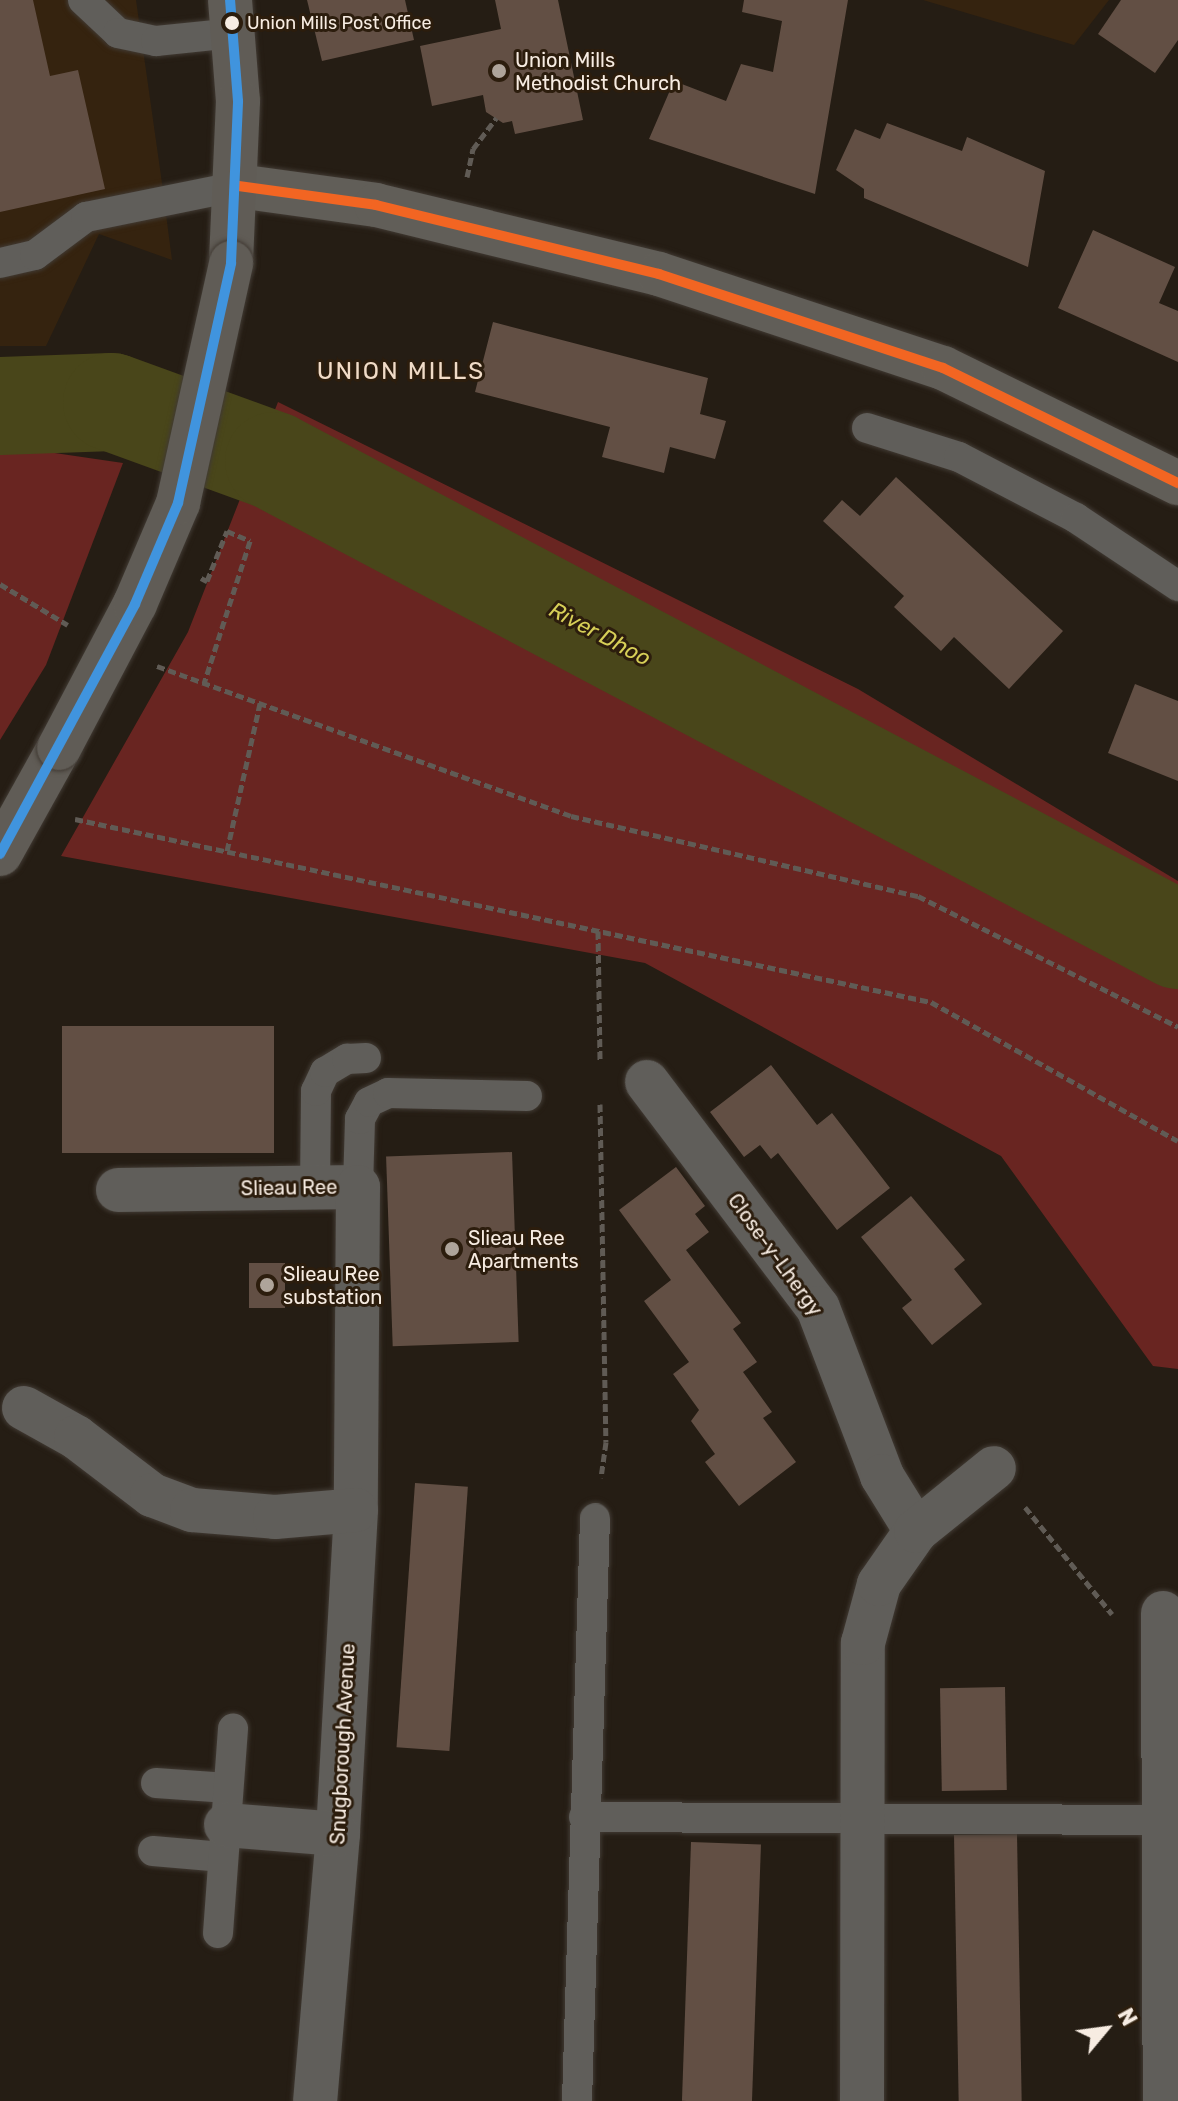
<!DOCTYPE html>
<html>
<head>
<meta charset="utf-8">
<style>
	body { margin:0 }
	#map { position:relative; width:1178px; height:2101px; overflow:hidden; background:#251d14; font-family:Rubik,sans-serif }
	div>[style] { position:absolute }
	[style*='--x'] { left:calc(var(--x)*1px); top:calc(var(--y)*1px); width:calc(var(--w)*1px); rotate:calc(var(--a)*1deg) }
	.built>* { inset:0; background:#35230f }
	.forest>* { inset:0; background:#692521 }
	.river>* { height:98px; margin:-49px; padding:0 49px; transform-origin:49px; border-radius:49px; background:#49461a }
	.building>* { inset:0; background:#624f44; transform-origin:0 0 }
	.path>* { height:5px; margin-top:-2.5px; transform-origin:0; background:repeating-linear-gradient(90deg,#605b55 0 8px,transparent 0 12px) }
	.roads { filter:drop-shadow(0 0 2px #413a33) drop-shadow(0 0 2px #413a33) }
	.service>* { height:30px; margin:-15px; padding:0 15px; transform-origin:15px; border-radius:15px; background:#605e5a }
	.minor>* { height:44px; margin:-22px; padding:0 22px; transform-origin:22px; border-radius:22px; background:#605e5a }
	.primary>* { height:44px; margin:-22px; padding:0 22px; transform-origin:22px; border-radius:22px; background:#615e58 }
	.trunk>* { height:44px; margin:-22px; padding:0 22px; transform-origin:22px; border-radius:22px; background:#605c56 }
	.bridges { filter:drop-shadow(0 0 2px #413a33) drop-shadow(0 0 2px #413a33) }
	.trunk-bridge>* { height:44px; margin:-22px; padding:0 22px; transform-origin:22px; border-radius:22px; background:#605c56 }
	.bus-1>* { height:10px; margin:-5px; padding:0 5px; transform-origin:5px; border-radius:5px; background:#f26522 }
	.bus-2>* { height:10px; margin:-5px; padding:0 5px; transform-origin:5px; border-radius:5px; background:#4094de }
	.dots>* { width:22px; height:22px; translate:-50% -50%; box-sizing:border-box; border:4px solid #2c1d0d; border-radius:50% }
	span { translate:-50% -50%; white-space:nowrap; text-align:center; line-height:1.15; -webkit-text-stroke:6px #2c1d0d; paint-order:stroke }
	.bus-label { font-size:18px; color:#f7ece2 }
	.left { translate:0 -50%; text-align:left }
	.poi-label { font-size:20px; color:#f7ece2 }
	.street-label { font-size:20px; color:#f7ece2 }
	.water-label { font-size:22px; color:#d7cf57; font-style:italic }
	.quarter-label { font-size:24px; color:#f0dbc7; letter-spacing:2px }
	.north { position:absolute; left:1066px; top:1989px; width:80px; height:80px; -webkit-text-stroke:6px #2c1d0d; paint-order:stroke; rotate:61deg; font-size:22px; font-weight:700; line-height:32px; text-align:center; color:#f7ece2 }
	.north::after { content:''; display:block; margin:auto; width:28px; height:36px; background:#f7ece2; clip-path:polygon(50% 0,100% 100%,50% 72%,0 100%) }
</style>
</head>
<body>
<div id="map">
	<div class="built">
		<i style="clip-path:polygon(0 0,136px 0,161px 176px,172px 260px,99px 234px,46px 346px,0 346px)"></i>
		<i style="clip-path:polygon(923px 0,1109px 0,1074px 45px)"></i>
	</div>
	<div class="forest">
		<i style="clip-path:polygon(278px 402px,858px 689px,1178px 881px,1178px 1369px,1153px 1366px,1001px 1156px,645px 963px,61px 856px,188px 632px)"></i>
		<i style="clip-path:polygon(0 445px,123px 463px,46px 665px,0 740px)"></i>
	</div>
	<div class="river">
		<i style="--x:0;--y:406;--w:112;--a:-2"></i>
		<i style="--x:112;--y:402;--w:172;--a:20"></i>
		<i style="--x:274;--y:461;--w:1023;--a:27.92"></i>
	</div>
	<div class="building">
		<i style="clip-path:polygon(0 0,33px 0,50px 76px,78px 70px,105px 189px,0 212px)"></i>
		<i style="clip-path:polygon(307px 0,405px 0,414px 40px,322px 61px)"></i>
		<i style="clip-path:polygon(495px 0,558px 0,583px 120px,515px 134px,512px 121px,503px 123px,486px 112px,483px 95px,432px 106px,420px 46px,501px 29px)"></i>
		<i style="clip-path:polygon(744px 0,848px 0,815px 194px,649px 139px,674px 81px,726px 101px,741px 64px,773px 72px,782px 21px,742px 12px)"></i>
		<i style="clip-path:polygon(1121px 0,1178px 0,1178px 40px,1155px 73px,1098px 34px)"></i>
		<i style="clip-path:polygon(887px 123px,962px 151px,967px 137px,1045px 171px,1028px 267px,864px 198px,864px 189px,836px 170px,855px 129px,880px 139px)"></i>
		<i style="clip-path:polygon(1093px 230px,1175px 267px,1159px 303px,1178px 311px,1178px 362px,1058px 308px)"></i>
		<i style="clip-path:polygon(493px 322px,708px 378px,700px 414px,726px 421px,715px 459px,670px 447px,664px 473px,602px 457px,610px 427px,475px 392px)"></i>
		<i style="clip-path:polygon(896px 477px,1063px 631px,1009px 689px,954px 637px,941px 651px,894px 607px,904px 596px,823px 521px,842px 500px,860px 516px)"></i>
		<i style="clip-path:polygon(1135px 684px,1178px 701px,1178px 781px,1108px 753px)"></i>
		<i style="left:274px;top:1026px;width:127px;height:212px;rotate:90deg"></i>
		<i style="clip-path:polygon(771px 1065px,817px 1125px,832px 1113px,890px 1188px,837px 1230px,778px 1153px,771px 1159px,760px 1145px,744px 1157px,710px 1112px)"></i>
		<i style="left:512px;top:1152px;width:190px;height:126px;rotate:88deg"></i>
		<i style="clip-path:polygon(676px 1167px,705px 1206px,695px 1214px,709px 1232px,686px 1250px,741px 1323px,733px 1329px,757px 1362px,743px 1372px,772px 1412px,763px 1418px,796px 1462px,739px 1506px,705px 1462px,715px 1454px,691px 1421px,699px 1410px,673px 1374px,689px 1362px,644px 1301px,671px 1280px,619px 1210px)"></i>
		<i style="clip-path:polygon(911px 1196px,965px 1260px,954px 1269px,982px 1304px,932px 1345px,902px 1308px,912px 1300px,861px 1237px)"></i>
		<i style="left:249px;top:1263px;width:36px;height:45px"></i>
		<i style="left:415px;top:1483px;width:53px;height:265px;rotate:4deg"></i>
		<i style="left:1005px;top:1687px;width:103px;height:65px;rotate:89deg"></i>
		<i style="left:1017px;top:1834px;width:267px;height:63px;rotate:89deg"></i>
		<i style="left:691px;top:1842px;width:70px;height:259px;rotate:2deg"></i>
	</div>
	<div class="path">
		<i style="--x:467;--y:177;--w:29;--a:-78"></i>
		<i style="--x:473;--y:149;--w:39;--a:-53"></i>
		<i style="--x:201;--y:578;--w:7;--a:27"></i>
		<i style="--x:207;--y:581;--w:54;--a:-68.2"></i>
		<i style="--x:227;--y:531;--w:25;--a:23"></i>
		<i style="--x:250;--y:541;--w:149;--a:107.9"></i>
		<i style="--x:0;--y:584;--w:79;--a:31.1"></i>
		<i style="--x:157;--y:666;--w:440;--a:19.9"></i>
		<i style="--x:571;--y:816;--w:356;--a:13"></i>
		<i style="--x:918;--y:896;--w:291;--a:26.7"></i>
		<i style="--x:75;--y:819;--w:875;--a:12.07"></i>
		<i style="--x:931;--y:1002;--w:283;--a:29.4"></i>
		<i style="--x:227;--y:851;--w:152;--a:-77.4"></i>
		<i style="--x:598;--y:931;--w:131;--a:89.1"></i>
		<i style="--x:600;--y:1104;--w:338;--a:89"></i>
		<i style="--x:606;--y:1442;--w:36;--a:98"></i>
		<i style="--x:1025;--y:1507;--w:138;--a:50.9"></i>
	</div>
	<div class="roads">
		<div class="service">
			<i style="--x:83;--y:0;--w:48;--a:43.3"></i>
			<i style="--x:118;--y:33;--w:39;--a:12"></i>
			<i style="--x:156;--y:41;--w:77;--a:-5.9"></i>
			<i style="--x:0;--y:263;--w:36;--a:-13"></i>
			<i style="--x:35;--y:255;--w:64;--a:-36.7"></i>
			<i style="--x:86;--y:217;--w:155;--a:-11.5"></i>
			<i style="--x:867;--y:428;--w:96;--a:17.5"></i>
			<i style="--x:959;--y:457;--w:132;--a:27.5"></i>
			<i style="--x:1076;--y:518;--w:123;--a:33.7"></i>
			<i style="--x:358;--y:1187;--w:68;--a:-88.3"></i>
			<i style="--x:360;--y:1119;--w:19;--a:-62"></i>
			<i style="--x:369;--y:1102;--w:21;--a:-25"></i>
			<i style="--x:388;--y:1093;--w:139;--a:1.2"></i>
			<i style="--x:315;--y:1188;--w:97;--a:-89.4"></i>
			<i style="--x:316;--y:1091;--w:21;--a:-65"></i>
			<i style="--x:325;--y:1072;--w:26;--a:-31"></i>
			<i style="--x:347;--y:1059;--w:19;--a:-3"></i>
			<i style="--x:156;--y:1783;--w:72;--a:4"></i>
			<i style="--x:584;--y:1817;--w:580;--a:0.3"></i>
			<i style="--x:153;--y:1851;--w:70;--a:4.9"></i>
			<i style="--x:218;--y:1933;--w:205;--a:-85.8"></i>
			<i style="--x:577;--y:2101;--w:583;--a:-88.23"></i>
		</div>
		<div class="minor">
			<i style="--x:647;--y:1082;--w:283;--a:52.9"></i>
			<i style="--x:818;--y:1308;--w:180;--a:69.1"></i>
			<i style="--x:882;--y:1476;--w:65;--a:58.3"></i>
			<i style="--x:118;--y:1190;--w:240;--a:-0.7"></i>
			<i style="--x:358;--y:1187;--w:323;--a:90.4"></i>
			<i style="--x:356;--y:1510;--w:324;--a:93.2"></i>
			<i style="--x:338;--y:1834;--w:268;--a:94.9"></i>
			<i style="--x:24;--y:1408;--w:60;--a:29.1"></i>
			<i style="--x:76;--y:1437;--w:96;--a:37.3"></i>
			<i style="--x:152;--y:1495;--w:43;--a:20.6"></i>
			<i style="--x:192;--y:1510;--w:83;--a:4.8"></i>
			<i style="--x:275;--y:1517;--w:81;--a:-4.9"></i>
			<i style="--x:1163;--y:1613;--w:488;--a:89.8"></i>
			<i style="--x:226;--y:1825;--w:112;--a:4.6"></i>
			<i style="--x:862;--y:2101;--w:458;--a:-89.9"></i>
			<i style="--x:863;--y:1643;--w:61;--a:-74.8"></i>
			<i style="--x:879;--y:1584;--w:65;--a:-55.1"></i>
			<i style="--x:916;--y:1531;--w:100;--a:-38.9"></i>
		</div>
		<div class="primary">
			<i style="--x:238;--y:186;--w:139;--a:7.8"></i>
			<i style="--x:376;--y:205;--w:291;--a:13.7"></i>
			<i style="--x:659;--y:274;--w:299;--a:18.3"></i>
			<i style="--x:943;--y:368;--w:262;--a:26.1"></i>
		</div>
		<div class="trunk">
			<i style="--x:230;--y:0;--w:101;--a:85.5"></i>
			<i style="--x:238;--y:101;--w:162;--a:92.5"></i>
			<i style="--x:0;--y:854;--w:121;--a:-60.9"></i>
		</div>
	</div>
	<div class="bridges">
		<div class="trunk-bridge">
			<i style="--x:59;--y:748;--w:163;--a:-62.2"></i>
			<i style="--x:135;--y:604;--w:110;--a:-66.9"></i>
			<i style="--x:178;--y:503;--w:246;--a:-77.5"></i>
		</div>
	</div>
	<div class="bus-1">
		<i style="--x:238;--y:186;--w:139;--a:7.8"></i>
		<i style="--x:376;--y:205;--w:291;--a:13.7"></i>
		<i style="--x:659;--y:274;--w:299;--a:18.3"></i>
		<i style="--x:943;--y:368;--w:262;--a:26.1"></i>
	</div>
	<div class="bus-2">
		<i style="--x:0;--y:854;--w:284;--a:-61.6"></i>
		<i style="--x:135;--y:604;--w:110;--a:-66.9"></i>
		<i style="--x:178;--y:503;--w:246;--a:-77.5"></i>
		<i style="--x:231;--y:263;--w:162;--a:-87.5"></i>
		<i style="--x:238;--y:101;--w:101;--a:-94.5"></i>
	</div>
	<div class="dots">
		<i style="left:232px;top:23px;background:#f7ece2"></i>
		<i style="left:499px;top:71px;background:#aea49a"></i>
		<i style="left:452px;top:1249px;background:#aea49a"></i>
		<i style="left:267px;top:1285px;background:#aea49a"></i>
	</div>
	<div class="bus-label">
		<span class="left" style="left:247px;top:23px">Union Mills Post Office</span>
	</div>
	<div class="poi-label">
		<span class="left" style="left:515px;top:72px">Union Mills<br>Methodist Church</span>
		<span class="left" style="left:468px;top:1250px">Slieau Ree<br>Apartments</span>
		<span class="left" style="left:283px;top:1286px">Slieau Ree<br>substation</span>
	</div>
	<div class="street-label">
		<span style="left:289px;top:1188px;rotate:-1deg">Slieau Ree</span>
		<span style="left:775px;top:1255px;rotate:54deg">Close-y-Lhergy</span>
		<span style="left:343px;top:1744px;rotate:-87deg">Snugborough Avenue</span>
	</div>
	<div class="water-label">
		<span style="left:600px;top:634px;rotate:28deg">River Dhoo</span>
	</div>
	<div class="quarter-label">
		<span style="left:401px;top:372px">UNION MILLS</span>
	</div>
	<div class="north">N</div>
</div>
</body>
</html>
